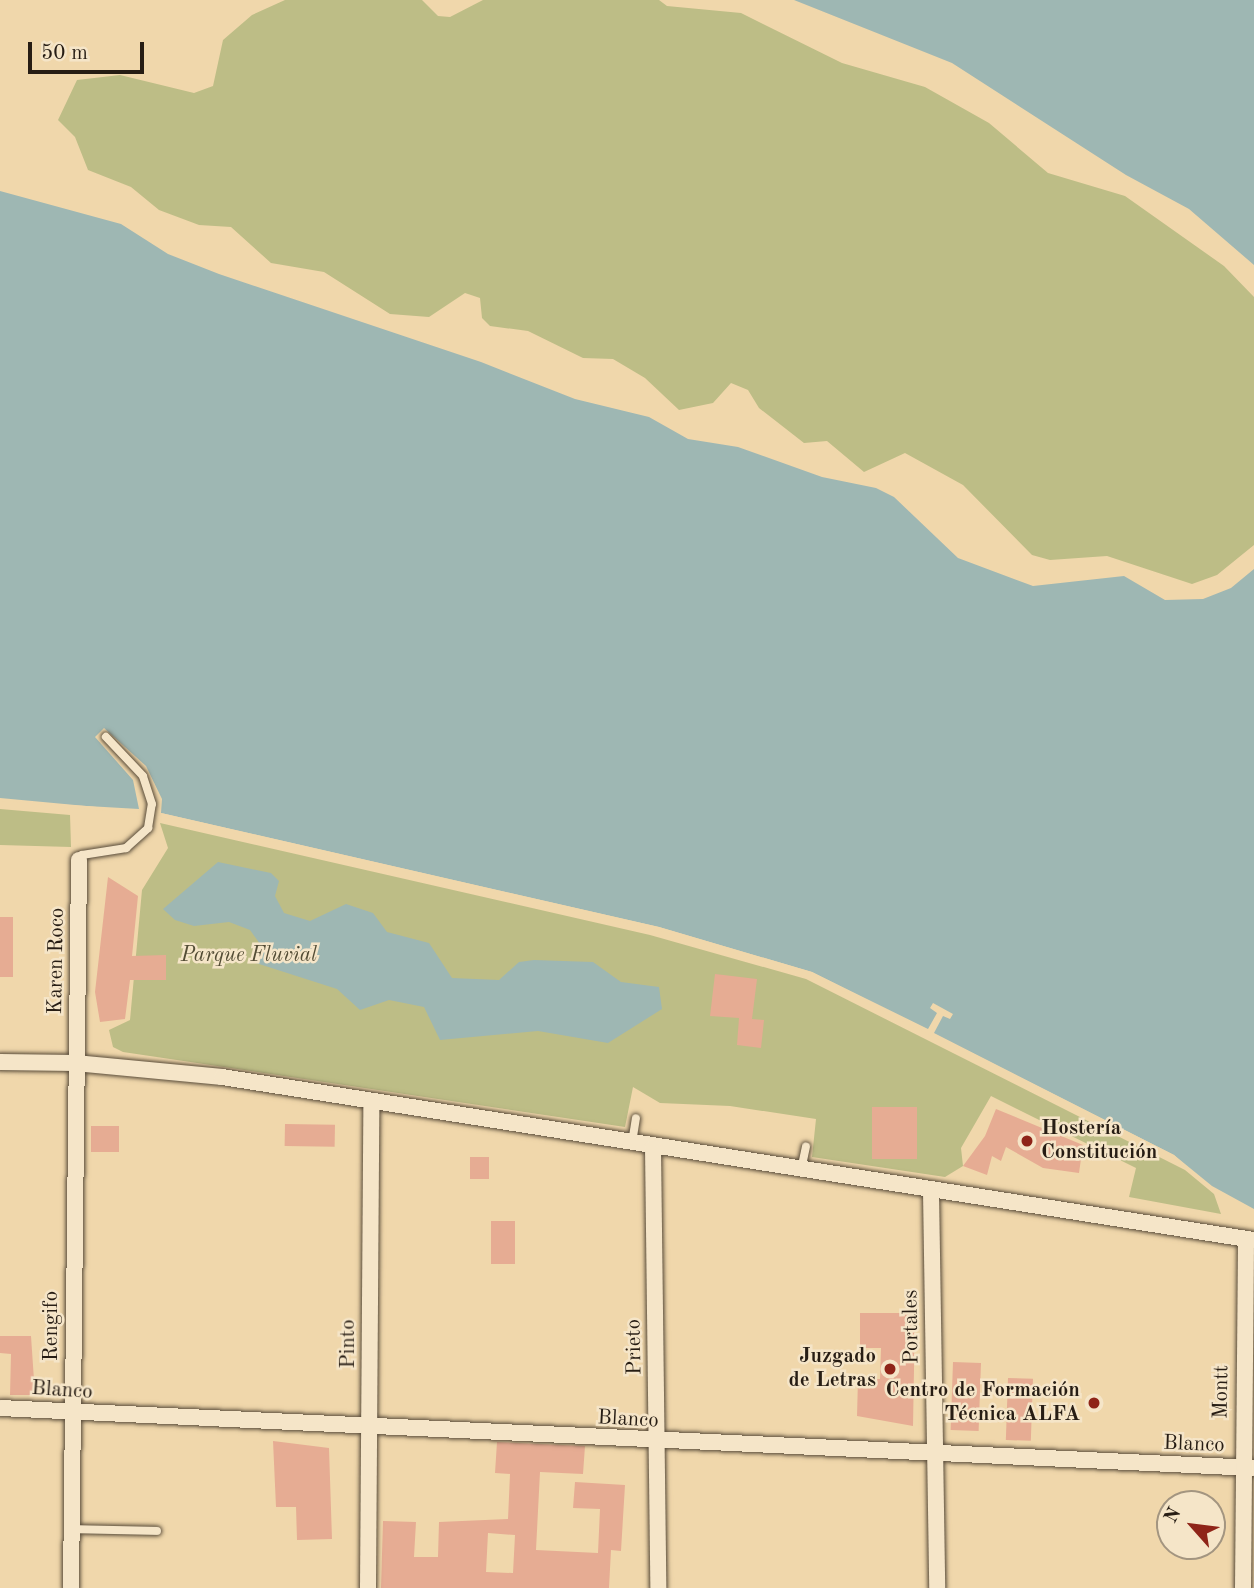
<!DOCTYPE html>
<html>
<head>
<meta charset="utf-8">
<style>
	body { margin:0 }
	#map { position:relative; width:1254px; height:1588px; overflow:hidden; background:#f0d7ab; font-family:"Old Standard TT",serif }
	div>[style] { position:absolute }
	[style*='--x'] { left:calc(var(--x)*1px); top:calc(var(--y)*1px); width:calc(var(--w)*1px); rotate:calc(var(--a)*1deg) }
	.green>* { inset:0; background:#bdbd86 }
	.water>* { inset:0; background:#9eb7b3 }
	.pier>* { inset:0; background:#f0d7ab }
	.building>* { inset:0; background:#e6ac93; transform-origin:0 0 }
	.roads { filter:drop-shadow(0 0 2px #594c3a) drop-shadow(0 0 2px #594c3a) }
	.service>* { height:8px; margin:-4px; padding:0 4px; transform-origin:4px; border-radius:4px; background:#f5e5c8 }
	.minor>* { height:16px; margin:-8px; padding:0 8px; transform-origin:8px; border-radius:8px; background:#f5e5c8 }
	.dots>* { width:19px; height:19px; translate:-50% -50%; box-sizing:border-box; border:4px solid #f5e5c8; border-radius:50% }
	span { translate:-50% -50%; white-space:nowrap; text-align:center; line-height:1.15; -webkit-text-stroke:5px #f5e5c8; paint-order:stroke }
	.park-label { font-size:21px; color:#544d36; font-style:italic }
	.street-label { font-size:21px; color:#271d14 }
	.poi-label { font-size:21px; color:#271d14; font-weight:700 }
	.left { translate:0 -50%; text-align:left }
	.right { translate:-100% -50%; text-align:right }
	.north { position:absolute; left:1156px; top:1490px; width:70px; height:70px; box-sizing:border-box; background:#f5e5c8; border:2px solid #a39580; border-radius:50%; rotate:298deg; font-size:19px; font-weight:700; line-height:28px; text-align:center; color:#271d14 }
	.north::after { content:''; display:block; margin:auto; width:24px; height:32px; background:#8f2418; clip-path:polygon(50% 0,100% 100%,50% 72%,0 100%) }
	.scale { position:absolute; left:28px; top:42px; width:116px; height:32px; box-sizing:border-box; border:4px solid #271d14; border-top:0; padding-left:9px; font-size:21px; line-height:24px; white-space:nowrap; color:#271d14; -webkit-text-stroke:5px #f5e5c8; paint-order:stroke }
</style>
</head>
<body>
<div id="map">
	<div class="green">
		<i style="clip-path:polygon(285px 0,422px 0,438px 16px,450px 17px,483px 0,659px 0,667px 6px,741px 13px,842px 63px,925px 87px,989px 123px,1048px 173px,1125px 196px,1224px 266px,1254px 297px,1254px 545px,1217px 575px,1192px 584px,1107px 556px,1050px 560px,1032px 555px,963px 485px,905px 453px,864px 472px,827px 441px,804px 443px,759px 408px,748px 390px,731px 383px,713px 403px,679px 410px,645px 378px,613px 359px,583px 358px,528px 331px,490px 326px,482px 318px,480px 298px,465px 293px,429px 317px,390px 314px,324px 272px,271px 263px,231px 227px,199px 225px,159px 210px,131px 187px,88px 170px,75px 137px,58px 120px,77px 80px,120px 75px,194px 93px,213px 86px,223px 40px,252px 15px)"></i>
		<i style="clip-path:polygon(0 809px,70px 815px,71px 847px,0 845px)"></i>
		<i style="clip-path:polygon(160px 823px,650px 935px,806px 979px,1185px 1170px,1214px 1194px,1221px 1214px,1129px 1197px,1136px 1168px,991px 1096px,961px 1148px,963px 1166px,945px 1177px,812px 1157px,816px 1119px,730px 1106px,660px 1103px,633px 1087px,625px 1127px,123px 1052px,113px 1047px,109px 1030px,130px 1020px,142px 890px,168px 848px)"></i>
	</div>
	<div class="water">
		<i style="clip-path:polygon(794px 0,1254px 0,1254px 265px,1189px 209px,1126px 175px,952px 63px)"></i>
		<i style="clip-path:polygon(0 191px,121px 224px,168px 254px,219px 274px,481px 362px,575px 399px,649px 417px,688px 439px,738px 447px,822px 477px,876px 488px,894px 497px,958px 558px,1033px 586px,1124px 576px,1165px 600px,1203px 599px,1231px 588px,1254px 569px,1254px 1209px,1212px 1186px,1174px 1155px,812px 972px,659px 927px,161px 813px,0 798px)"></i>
		<i style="clip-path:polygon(218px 862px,271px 873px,279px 881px,275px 896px,284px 913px,310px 921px,346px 904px,373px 913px,387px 932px,429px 943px,452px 978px,499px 980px,519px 962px,534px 960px,593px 962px,621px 982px,659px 987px,662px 1009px,608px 1043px,538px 1031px,440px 1040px,424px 1007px,389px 1000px,360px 1010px,337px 989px,256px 963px,260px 944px,250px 930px,229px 922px,194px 926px,175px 920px,163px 909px)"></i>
	</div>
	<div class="pier">
		<i style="clip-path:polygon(104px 728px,146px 766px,162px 799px,161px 813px,659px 927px,812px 972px,928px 1029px,937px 1013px,930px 1008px,933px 1003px,953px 1014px,950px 1019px,943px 1016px,934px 1033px,1174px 1155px,1213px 1190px,1172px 1158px,811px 975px,658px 930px,160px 816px,0 801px,139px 809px,133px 780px,95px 737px)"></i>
	</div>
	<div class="building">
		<i style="clip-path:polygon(108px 877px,138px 896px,132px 956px,166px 955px,166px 980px,130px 980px,125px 1019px,100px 1022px,95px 992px)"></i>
		<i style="left:0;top:917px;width:13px;height:60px"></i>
		<i style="clip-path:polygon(715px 974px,757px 979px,752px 1019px,764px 1020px,761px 1048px,737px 1045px,739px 1018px,710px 1016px)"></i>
		<i style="left:917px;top:1107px;width:52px;height:45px;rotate:90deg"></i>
		<i style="clip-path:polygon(996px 1109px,1083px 1145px,1079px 1173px,1043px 1168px,1006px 1147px,1001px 1161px,992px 1156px,987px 1175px,963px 1166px,985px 1136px)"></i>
		<i style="left:285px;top:1124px;width:50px;height:22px;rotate:1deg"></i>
		<i style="left:91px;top:1126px;width:28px;height:26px"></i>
		<i style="left:470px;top:1157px;width:19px;height:22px"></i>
		<i style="left:491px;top:1221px;width:24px;height:43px"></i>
		<i style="clip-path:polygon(860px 1313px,915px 1313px,913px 1426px,857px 1416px,858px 1379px,880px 1379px,881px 1348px,860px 1348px)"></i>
		<i style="clip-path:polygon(0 1336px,31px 1336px,35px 1395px,10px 1395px,11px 1354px,0 1353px)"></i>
		<i style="left:953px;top:1362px;width:28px;height:68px;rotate:2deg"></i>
		<i style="left:1008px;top:1378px;width:25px;height:62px;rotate:2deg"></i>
		<i style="clip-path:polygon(273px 1441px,329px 1448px,332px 1539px,297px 1540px,296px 1507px,276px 1507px)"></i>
		<i style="clip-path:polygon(evenodd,497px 1442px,585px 1446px,583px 1474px,540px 1472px,536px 1550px,598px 1553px,600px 1509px,573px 1508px,575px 1482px,625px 1485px,621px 1551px,611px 1550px,609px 1588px,381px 1588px,383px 1521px,416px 1522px,414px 1557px,438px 1557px,439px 1522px,508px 1519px,510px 1474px,495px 1473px,497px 1442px,488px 1533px,515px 1535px,513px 1573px,486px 1572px,488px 1533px)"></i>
	</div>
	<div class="roads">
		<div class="service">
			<i style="--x:79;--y:860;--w:6;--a:-59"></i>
			<i style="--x:82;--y:855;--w:45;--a:-9"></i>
			<i style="--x:126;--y:848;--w:30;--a:-42"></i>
			<i style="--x:148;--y:828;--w:24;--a:-81"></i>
			<i style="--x:152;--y:804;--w:29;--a:-108"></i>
			<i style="--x:143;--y:776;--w:54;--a:-133.5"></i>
			<i style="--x:632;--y:1143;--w:25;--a:-81"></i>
			<i style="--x:801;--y:1170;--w:24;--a:-78"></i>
			<i style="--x:71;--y:1529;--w:86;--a:1.3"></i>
		</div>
		<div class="minor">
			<i style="--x:0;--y:1062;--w:75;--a:0.8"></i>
			<i style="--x:75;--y:1063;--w:148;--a:5.4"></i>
			<i style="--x:222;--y:1077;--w:1045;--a:8.98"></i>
			<i style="--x:653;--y:1148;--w:440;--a:89.3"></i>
			<i style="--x:931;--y:1191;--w:397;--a:89.1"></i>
			<i style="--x:0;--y:1408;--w:1255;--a:2.74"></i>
			<i style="--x:71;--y:1588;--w:728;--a:-89.37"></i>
			<i style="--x:368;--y:1588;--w:487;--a:-89.6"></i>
			<i style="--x:1243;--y:1588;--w:349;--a:-89.5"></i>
		</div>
	</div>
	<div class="dots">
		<i style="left:1027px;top:1141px;background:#8f2418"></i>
		<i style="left:890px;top:1369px;background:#8f2418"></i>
		<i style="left:1094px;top:1403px;background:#8f2418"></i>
	</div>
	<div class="park-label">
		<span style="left:249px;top:956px">Parque Fluvial</span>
	</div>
	<div class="street-label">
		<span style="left:57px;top:961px;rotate:-89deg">Karen Roco</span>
		<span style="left:52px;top:1326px;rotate:-90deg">Rengifo</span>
		<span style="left:912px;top:1327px;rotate:-91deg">Portales</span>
		<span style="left:349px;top:1344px;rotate:-90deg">Pinto</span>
		<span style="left:635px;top:1347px;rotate:-91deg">Prieto</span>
		<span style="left:62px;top:1391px;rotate:4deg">Blanco</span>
		<span style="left:1222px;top:1392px;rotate:-89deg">Montt</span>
		<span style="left:628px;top:1420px;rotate:3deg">Blanco</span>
		<span style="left:1194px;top:1445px;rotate:2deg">Blanco</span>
	</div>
	<div class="poi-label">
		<span class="left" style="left:1041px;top:1141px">Hostería<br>Constitución</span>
		<span class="right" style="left:876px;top:1369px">Juzgado<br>de Letras</span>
		<span class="right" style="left:1080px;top:1403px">Centro de Formación<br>Técnica ALFA</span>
	</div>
	<div class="north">N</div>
	<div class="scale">50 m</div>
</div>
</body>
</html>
